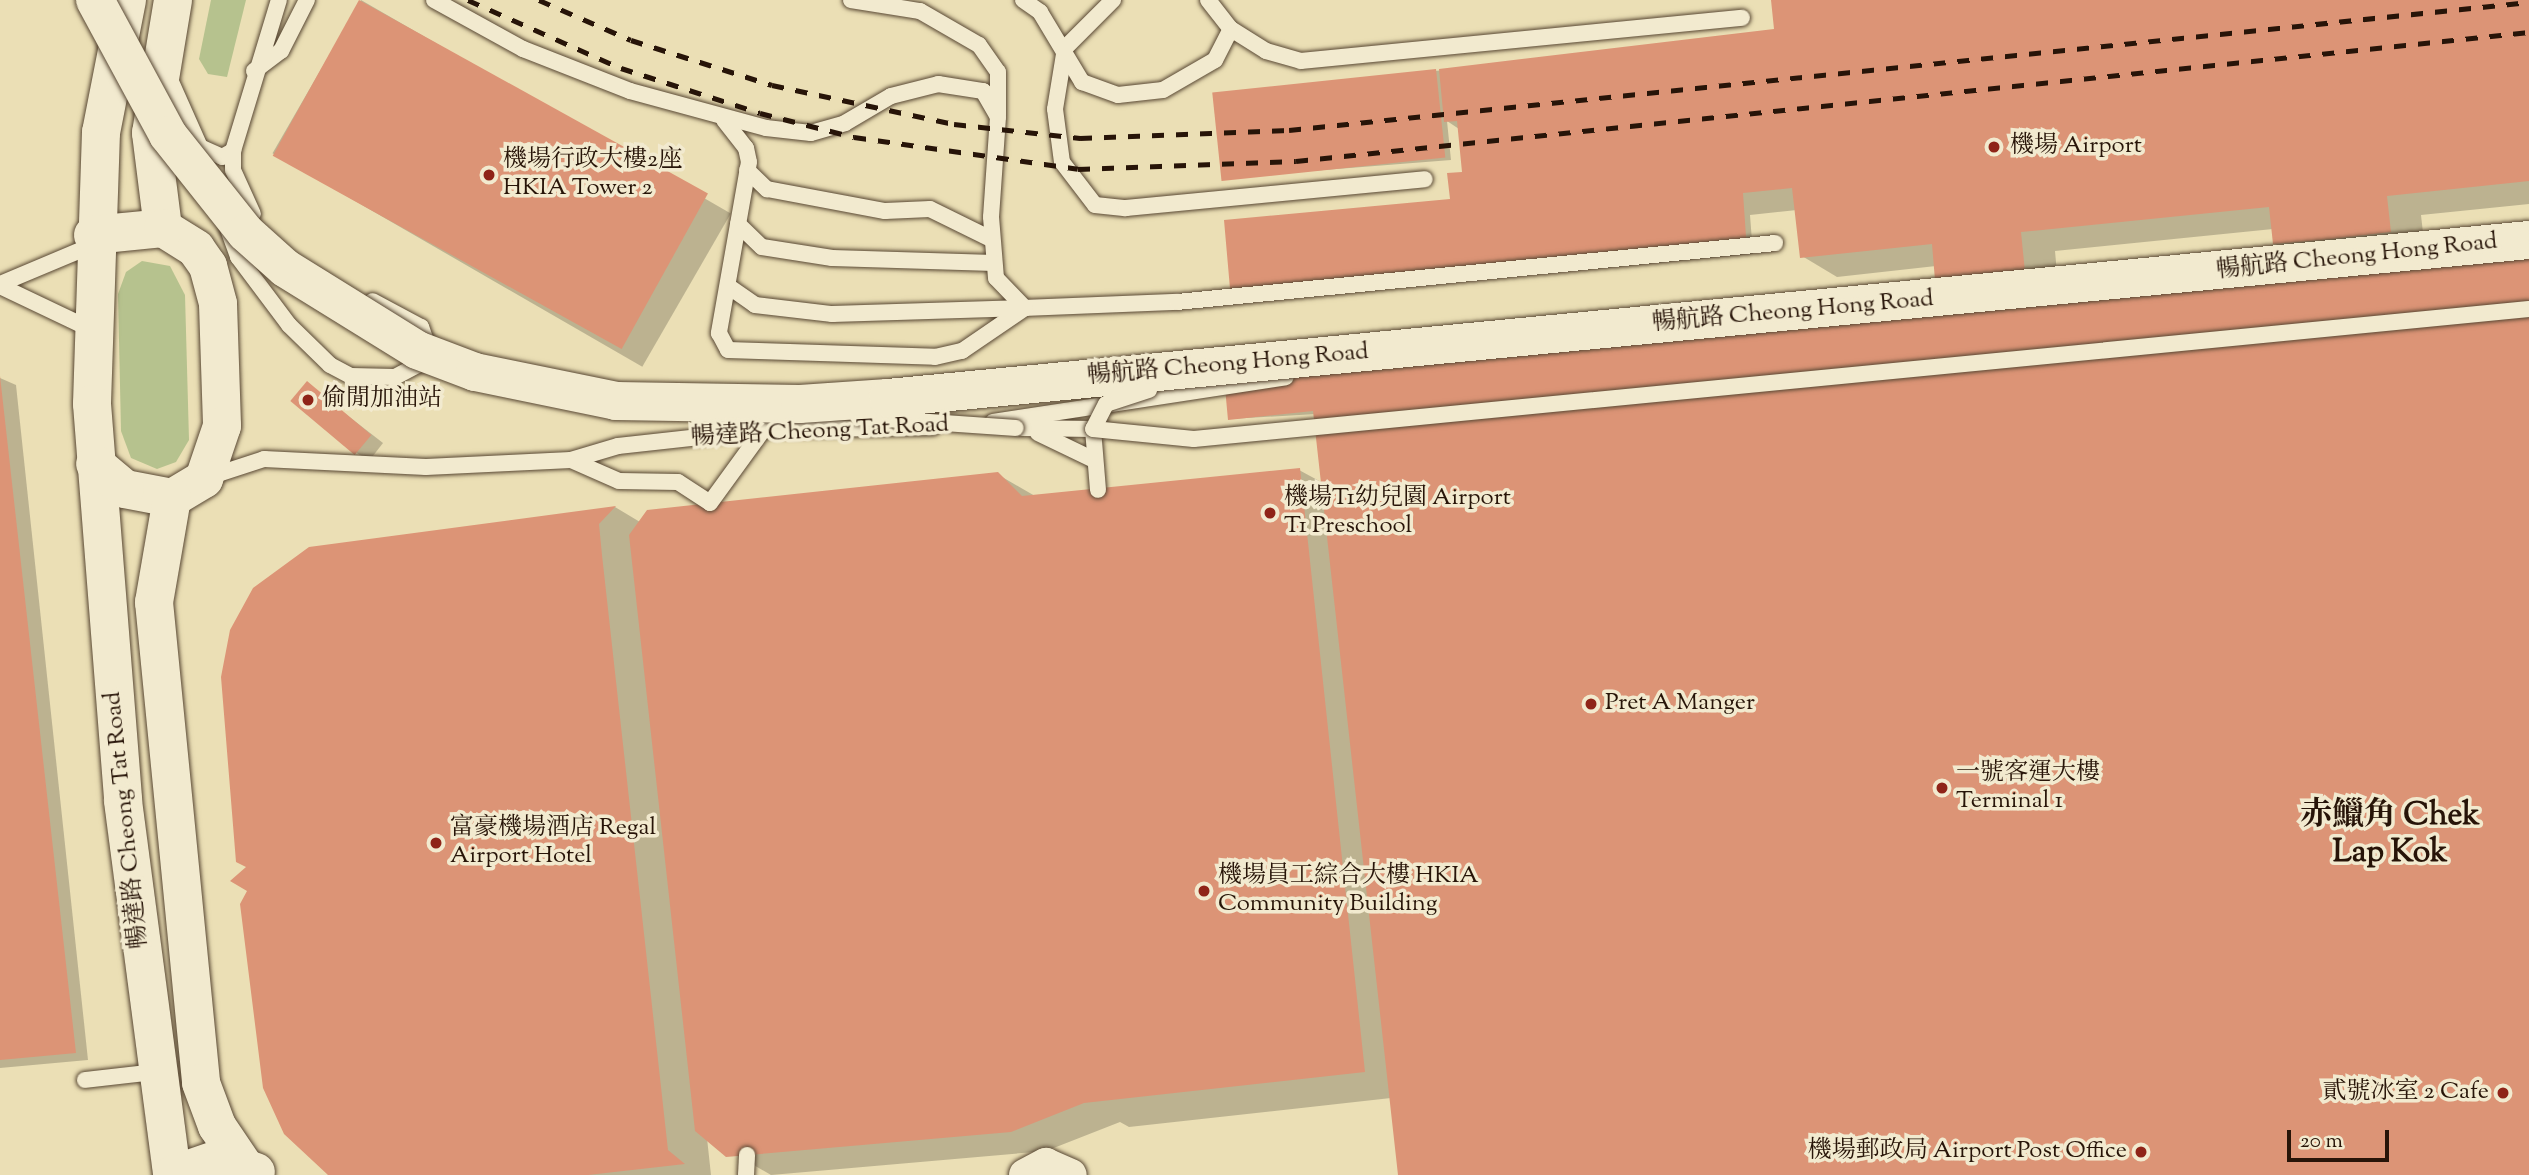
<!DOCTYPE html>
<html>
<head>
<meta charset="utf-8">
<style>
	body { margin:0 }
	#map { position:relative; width:2529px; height:1175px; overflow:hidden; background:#ebdfb5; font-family:"Sorts Mill Goudy","Noto Serif TC",serif }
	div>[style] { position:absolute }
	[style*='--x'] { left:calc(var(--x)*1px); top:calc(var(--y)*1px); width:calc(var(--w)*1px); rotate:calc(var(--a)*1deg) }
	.green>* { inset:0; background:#b6c28e }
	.shadow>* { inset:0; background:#0003; transform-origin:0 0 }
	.building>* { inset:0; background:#dc9476; transform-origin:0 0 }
	.roads { filter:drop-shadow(0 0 2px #584733) drop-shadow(0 0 2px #584733) }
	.lane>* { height:16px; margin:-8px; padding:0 8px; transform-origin:8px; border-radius:8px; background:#f2eacf }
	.street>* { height:32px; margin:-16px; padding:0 16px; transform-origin:16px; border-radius:16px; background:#f2eacf }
	.secondary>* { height:38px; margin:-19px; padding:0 19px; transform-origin:19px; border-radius:19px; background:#f2eacf }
	.rail>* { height:5px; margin-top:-2.5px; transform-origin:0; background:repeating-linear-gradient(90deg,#271408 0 12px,transparent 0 24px) }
	.bridges { filter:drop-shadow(0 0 2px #584733) drop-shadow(0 0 2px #584733) }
	.lane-bridge>* { height:16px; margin:-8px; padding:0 8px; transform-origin:8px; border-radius:8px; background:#f2eacf }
	.secondary-bridge>* { height:38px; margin:-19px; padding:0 19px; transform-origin:19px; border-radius:19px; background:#f2eacf }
	.dots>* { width:19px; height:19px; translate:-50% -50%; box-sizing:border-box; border:4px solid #f2eacf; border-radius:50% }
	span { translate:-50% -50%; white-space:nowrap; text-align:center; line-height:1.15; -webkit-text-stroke:7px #f2eacf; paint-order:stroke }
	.poi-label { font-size:24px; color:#271408 }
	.left { translate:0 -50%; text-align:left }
	.right { translate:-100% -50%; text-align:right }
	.street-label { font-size:24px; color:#271408 }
	.district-label { font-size:32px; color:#271408; font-weight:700 }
	.scale { position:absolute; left:2287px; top:1130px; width:102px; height:32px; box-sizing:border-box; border:4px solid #271408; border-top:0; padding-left:9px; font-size:21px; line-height:24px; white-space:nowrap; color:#271408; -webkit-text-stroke:5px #f2eacf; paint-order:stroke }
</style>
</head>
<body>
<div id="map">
	<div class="green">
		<i style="clip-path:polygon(211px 0,246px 0,227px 77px,208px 74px,199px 59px)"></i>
		<i style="clip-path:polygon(142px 261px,170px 266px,185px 295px,189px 440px,176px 462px,157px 469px,131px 458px,121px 431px,118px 294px,126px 272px)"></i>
	</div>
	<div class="shadow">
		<i style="left:361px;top:0;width:427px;height:177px;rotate:30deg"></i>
		<i style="clip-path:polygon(evenodd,1773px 0,2529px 0,2529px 204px,2421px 215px,2529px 1175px,1400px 1175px,1391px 1098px,1129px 1127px,1120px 1122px,1046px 1151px,771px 1175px,707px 1138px,711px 1175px,332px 1175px,285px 1132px,249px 867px,310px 549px,615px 507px,640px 522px,997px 474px,1035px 496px,1299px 470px,1323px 483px,1316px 414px,1230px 419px,1945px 284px,1936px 266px,1837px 277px,1802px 256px,1797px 210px,1750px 215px,1753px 254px,1239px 302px,1451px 201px,1464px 173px,1459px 129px,1447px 121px,1451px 160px,1223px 178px,1435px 71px,1784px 33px,1773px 0,2273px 229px,2274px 243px,2286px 250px,2057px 273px,2055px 251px,2273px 229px)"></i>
		<i style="clip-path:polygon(0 378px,16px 385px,88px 1060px,0 1068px)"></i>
		<i style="clip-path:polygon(307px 384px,383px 443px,369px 461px,357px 453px)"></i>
	</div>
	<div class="building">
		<i style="left:359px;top:0;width:399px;height:178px;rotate:29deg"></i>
		<i style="clip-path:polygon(1771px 0,2529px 0,2529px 181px,2387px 196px,2391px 232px,2331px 239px,2273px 244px,2269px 207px,2021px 232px,2025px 272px,1935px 280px,1932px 244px,1800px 258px,1792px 188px,1743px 193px,1747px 251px,1231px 300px,1224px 220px,1450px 199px,1447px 173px,1462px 172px,1457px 121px,1444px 122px,1439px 69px,1774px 29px)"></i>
		<i style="left:1436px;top:69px;width:89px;height:225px;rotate:84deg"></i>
		<i style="clip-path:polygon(2529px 224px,2529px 1175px,1398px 1175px,1313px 411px,1228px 420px,1222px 355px)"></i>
		<i style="clip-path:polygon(0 376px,76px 1053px,0 1060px)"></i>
		<i style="left:307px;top:381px;width:84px;height:26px;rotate:40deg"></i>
		<i style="clip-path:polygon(1300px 468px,1365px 1072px,1084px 1103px,1011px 1132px,726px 1157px,695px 1131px,629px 535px,647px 510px,998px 472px,1022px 496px)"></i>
		<i style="clip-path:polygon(616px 506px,599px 524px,602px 555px,668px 1150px,685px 1164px,588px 1175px,328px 1175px,284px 1134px,263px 1088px,240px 904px,247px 891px,230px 881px,246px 867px,236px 862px,221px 677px,230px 630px,253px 588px,309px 547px)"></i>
	</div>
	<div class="roads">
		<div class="lane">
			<i style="--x:434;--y:0;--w:102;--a:28.8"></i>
			<i style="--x:523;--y:49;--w:115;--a:21.4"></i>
			<i style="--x:630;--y:91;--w:141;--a:15.2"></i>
			<i style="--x:766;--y:128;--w:45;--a:6.3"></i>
			<i style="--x:811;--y:133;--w:35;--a:-16"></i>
			<i style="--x:845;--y:123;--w:53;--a:-30.4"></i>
			<i style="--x:891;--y:96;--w:49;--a:-14.3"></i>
			<i style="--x:938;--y:84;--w:46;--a:8.8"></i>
			<i style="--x:983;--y:91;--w:30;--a:60"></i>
			<i style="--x:998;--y:117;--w:100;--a:94"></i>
			<i style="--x:991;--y:217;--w:61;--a:85.3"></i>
			<i style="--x:996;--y:278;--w:42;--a:46"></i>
			<i style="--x:1025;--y:308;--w:152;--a:-2.3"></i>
			<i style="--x:1177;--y:302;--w:601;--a:-5.63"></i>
			<i style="--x:851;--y:0;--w:70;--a:9.1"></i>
			<i style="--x:920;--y:11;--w:68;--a:30"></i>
			<i style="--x:979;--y:45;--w:33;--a:55"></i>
			<i style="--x:998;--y:72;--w:43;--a:90"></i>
			<i style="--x:1023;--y:0;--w:21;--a:35"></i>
			<i style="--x:1040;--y:12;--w:82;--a:59"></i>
			<i style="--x:1082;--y:82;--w:38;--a:20"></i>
			<i style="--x:1118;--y:95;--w:45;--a:-6.3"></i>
			<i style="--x:1163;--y:90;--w:60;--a:-30"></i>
			<i style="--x:1215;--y:60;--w:35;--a:-63"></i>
			<i style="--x:1208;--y:0;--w:37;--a:52"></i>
			<i style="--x:1231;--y:29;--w:41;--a:32.2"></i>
			<i style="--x:1266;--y:51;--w:36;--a:16"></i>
			<i style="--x:1301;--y:61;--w:443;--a:-5.6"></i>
			<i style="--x:1065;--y:48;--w:62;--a:99.3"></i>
			<i style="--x:1055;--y:109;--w:53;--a:82.5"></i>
			<i style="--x:1062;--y:162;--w:54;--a:52.5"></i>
			<i style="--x:1095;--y:205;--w:31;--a:6"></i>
			<i style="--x:1126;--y:208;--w:300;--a:-5.5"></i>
			<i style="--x:1065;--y:48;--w:68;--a:-45"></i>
			<i style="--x:254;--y:71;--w:34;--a:-37"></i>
			<i style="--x:281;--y:51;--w:57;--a:-63"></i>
			<i style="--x:168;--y:75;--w:79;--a:66"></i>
			<i style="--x:200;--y:147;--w:24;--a:24"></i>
			<i style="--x:222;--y:157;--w:13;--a:-29"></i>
			<i style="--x:233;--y:151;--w:158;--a:-73.1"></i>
			<i style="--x:724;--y:120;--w:36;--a:52"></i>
			<i style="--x:746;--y:148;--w:14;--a:78"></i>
			<i style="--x:749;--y:162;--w:174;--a:100"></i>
			<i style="--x:719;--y:333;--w:19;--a:62"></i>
			<i style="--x:728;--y:350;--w:207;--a:1.9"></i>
			<i style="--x:935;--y:357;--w:28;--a:-13"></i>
			<i style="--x:962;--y:351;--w:76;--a:-34.3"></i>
			<i style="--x:233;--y:151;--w:19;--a:90"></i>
			<i style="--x:233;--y:170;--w:48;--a:65.6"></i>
			<i style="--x:747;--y:170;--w:28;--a:44"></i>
			<i style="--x:767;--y:189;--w:120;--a:10.6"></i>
			<i style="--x:885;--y:211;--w:45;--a:-2.5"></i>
			<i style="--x:930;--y:209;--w:68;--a:26.2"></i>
			<i style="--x:738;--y:224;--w:33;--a:44"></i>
			<i style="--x:762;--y:247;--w:71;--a:8.9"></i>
			<i style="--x:832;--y:258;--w:162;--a:1.8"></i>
			<i style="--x:228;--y:229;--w:30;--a:70"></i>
			<i style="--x:238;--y:257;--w:85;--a:53.1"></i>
			<i style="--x:289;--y:325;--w:57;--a:44.3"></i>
			<i style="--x:330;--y:365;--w:24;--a:28"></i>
			<i style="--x:351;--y:376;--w:44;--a:1.3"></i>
			<i style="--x:395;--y:377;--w:30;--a:-28"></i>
			<i style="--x:421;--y:363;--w:20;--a:-72"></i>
			<i style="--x:427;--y:344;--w:18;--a:-109"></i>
			<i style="--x:421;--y:327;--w:55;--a:-152"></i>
			<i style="--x:0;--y:284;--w:101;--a:-22.8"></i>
			<i style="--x:0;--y:286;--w:100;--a:25.5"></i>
			<i style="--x:728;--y:286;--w:33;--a:35"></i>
			<i style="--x:755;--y:305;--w:78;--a:6.7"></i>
			<i style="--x:832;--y:314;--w:193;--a:-1.8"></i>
			<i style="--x:993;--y:422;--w:296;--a:-8.7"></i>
			<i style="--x:1022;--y:428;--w:71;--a:0.8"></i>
			<i style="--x:1093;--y:429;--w:61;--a:85.3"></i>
			<i style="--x:1038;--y:433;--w:60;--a:25.7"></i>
			<i style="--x:571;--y:460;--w:52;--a:23.6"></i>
			<i style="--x:619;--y:481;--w:59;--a:1"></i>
			<i style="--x:678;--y:482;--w:38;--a:33"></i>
			<i style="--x:710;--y:503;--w:90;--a:-54"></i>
			<i style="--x:209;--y:477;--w:58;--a:-18.1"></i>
			<i style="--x:264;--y:459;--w:162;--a:2.8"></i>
			<i style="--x:426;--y:467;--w:145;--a:-2.8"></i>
			<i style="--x:571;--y:460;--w:49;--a:-16.6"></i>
			<i style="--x:618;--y:446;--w:146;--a:-6.3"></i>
			<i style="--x:763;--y:430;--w:170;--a:-1"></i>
			<i style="--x:85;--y:1080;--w:70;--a:-6.5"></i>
			<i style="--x:746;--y:1175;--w:20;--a:-87"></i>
		</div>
		<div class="street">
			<i style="--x:1025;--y:1175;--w:24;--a:-28"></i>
			<i style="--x:1046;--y:1164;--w:27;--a:24"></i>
		</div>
		<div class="secondary">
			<i style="--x:127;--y:0;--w:135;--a:101.1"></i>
			<i style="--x:101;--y:132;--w:272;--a:91.9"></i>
			<i style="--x:92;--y:404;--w:398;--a:85.5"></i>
			<i style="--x:123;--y:801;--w:377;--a:82.5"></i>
			<i style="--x:163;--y:228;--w:96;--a:-97.2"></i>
			<i style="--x:151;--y:133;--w:135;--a:-80.6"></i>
			<i style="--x:93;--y:235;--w:70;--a:-5.7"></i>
			<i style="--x:163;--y:228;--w:39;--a:32"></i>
			<i style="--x:196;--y:249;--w:21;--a:55"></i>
			<i style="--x:208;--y:266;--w:39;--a:75"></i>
			<i style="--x:218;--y:304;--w:122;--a:88.1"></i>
			<i style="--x:222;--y:426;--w:56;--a:108.8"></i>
			<i style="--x:204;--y:479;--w:37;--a:149"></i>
			<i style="--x:172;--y:498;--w:48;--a:-169.2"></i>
			<i style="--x:125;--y:489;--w:39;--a:-140"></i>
			<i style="--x:172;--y:498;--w:106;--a:99.8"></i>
			<i style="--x:154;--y:602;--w:483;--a:84.4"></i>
			<i style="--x:201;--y:1083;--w:46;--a:69.6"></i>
			<i style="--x:217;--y:1126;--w:45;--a:56"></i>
			<i style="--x:172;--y:1175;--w:49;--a:-19.2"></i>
			<i style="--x:218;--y:1159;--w:40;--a:18.9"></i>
		</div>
	</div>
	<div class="rail">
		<i style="--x:468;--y:0;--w:167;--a:24"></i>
		<i style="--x:621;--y:68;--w:146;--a:17.9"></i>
		<i style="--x:760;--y:113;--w:97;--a:14.3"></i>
		<i style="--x:854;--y:137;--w:226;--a:8.1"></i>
		<i style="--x:1078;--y:169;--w:218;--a:-2.1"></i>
		<i style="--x:1296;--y:161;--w:1240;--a:-5.97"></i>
		<i style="--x:539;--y:0;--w:100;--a:23.5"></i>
		<i style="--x:631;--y:40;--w:148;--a:17.7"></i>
		<i style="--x:772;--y:85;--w:186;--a:12.1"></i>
		<i style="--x:954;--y:124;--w:127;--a:6.3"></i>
		<i style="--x:1080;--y:138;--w:209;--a:-2.2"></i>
		<i style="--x:1289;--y:130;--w:1247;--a:-5.89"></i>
	</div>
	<div class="bridges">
		<div class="lane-bridge">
			<i style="--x:1149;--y:390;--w:45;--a:162"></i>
			<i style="--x:1106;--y:404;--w:28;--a:117"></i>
			<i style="--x:1093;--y:429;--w:101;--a:5.7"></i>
			<i style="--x:1194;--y:439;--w:1341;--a:-5.56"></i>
			<i style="--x:858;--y:417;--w:158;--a:4"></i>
		</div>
		<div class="secondary-bridge">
			<i style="--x:95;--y:0;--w:153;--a:61.6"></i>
			<i style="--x:168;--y:135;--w:125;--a:51.5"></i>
			<i style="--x:246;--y:233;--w:52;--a:41.9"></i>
			<i style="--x:285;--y:268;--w:155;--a:31.8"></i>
			<i style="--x:417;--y:350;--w:62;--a:20.8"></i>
			<i style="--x:475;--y:372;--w:144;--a:11.6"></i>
			<i style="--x:616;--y:401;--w:184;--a:0.9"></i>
			<i style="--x:800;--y:404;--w:88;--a:-3.9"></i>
			<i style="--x:888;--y:398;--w:1649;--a:-5.5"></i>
		</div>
	</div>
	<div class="dots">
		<i style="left:1994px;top:147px;background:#8f2418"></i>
		<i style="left:489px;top:175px;background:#8f2418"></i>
		<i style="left:308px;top:400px;background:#8f2418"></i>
		<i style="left:1270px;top:513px;background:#8f2418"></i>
		<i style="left:1591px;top:704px;background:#8f2418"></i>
		<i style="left:1942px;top:788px;background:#8f2418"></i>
		<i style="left:436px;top:843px;background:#8f2418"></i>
		<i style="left:1204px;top:891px;background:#8f2418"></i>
		<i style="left:2503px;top:1093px;background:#8f2418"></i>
		<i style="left:2141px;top:1152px;background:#8f2418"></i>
	</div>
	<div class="poi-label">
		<span class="left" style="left:2010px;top:147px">機場 Airport</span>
		<span class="left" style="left:503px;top:175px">機場行政大樓2座<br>HKIA Tower 2</span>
		<span class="left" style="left:322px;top:400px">偷閒加油站</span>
		<span class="left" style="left:1284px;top:513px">機場T1幼兒園 Airport<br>T1 Preschool</span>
		<span class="left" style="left:1605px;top:704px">Pret A Manger</span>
		<span class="left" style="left:1956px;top:788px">一號客運大樓<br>Terminal 1</span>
		<span class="left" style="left:450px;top:843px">富豪機場酒店 Regal<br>Airport Hotel</span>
		<span class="left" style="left:1218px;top:891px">機場員工綜合大樓 HKIA<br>Community Building</span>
		<span class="right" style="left:2489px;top:1093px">貳號冰室 2 Cafe</span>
		<span class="right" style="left:2127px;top:1152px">機場郵政局 Airport Post Office</span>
	</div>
	<div class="street-label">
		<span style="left:2357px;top:257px;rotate:-6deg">暢航路 Cheong Hong Road</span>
		<span style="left:1793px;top:312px;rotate:-5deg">暢航路 Cheong Hong Road</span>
		<span style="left:1228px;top:365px;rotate:-5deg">暢航路 Cheong Hong Road</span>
		<span style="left:820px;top:432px;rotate:-3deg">暢達路 Cheong Tat Road</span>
		<span style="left:127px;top:820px;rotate:-96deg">暢達路 Cheong Tat Road</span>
	</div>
	<div class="district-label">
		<span style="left:2390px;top:835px">赤鱲角 Chek<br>Lap Kok</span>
	</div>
	<div class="scale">20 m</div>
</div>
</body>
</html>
